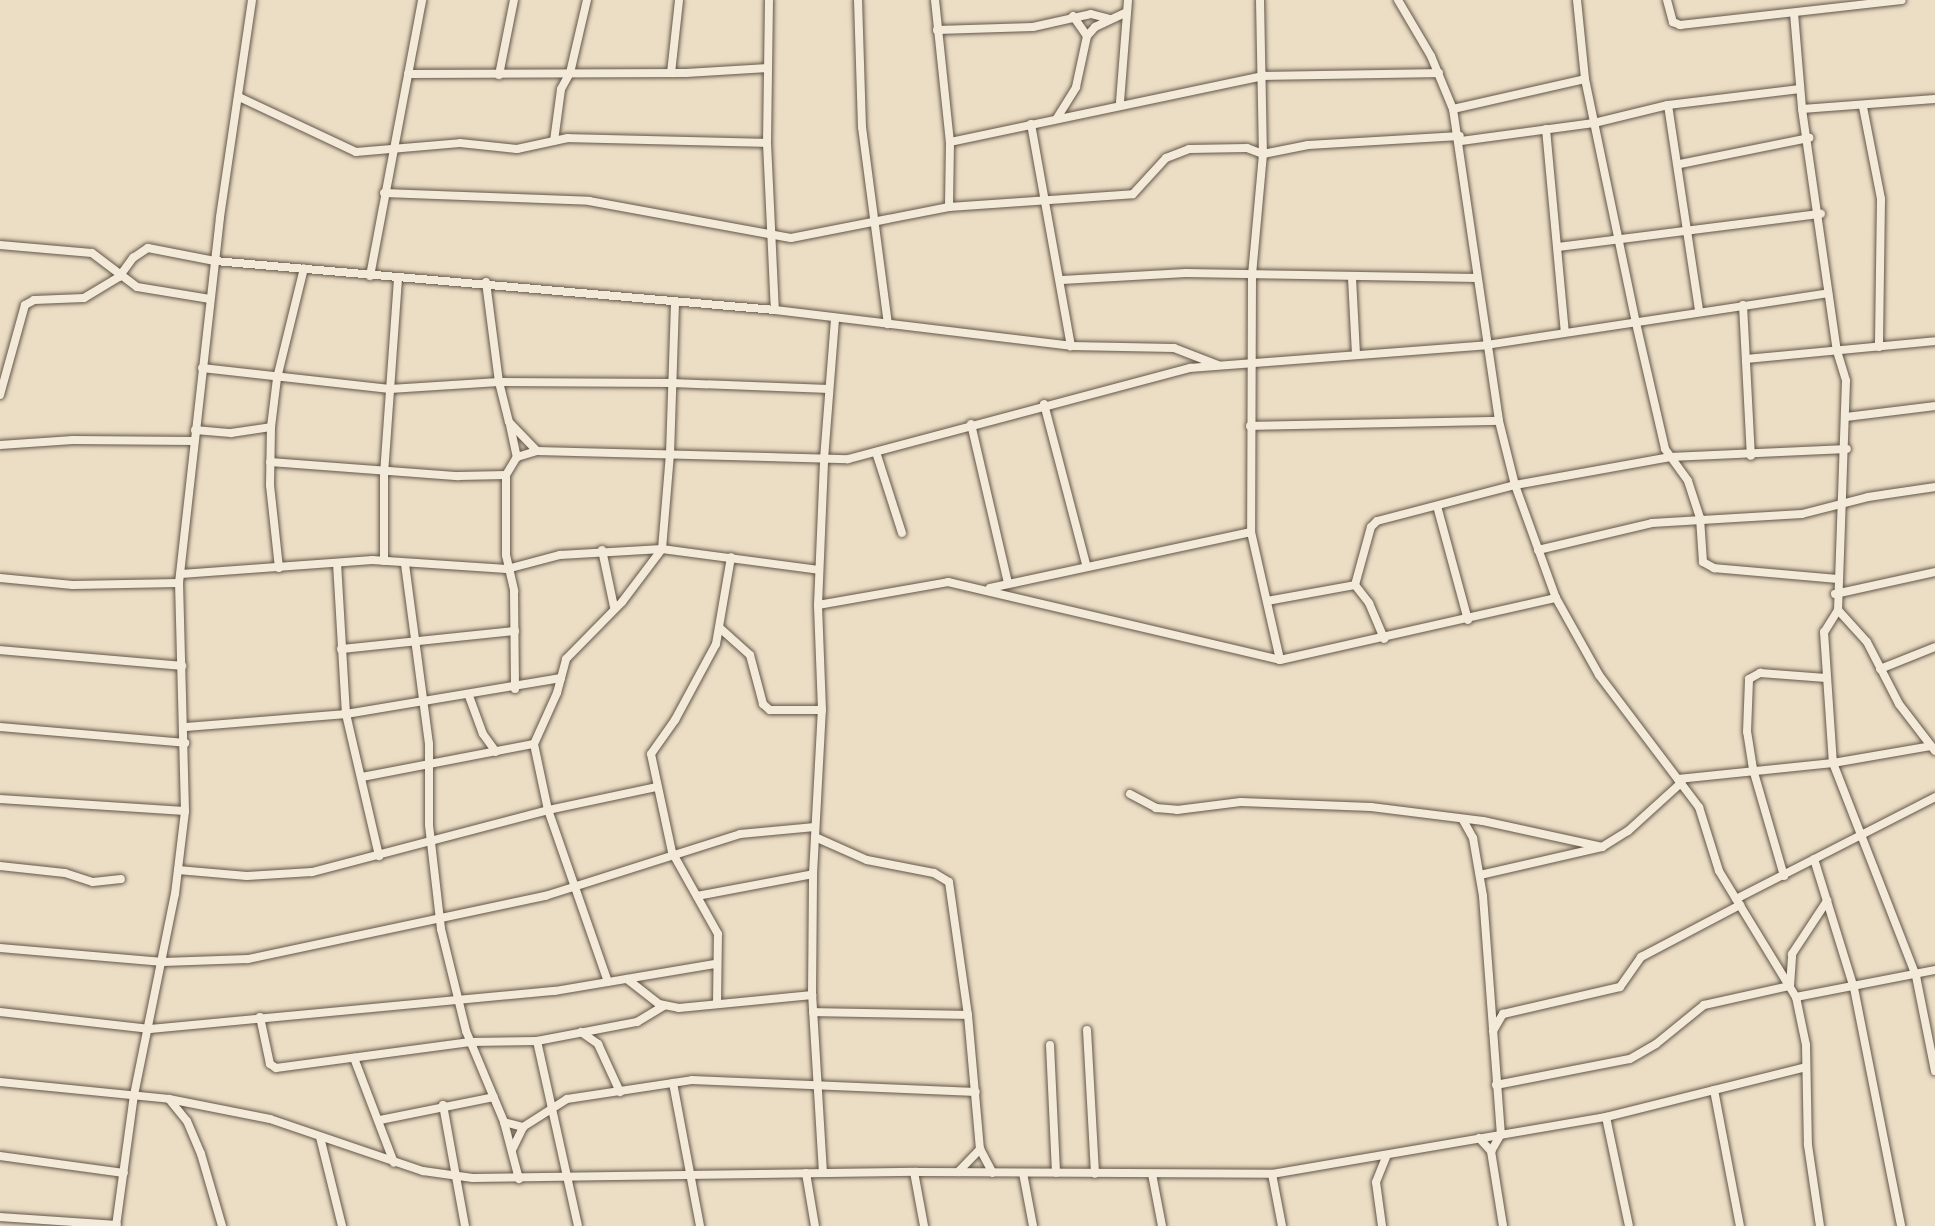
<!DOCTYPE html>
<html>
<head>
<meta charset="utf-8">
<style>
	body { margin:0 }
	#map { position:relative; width:1935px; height:1226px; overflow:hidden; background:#ecdec5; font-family:"Libre Bodoni",serif }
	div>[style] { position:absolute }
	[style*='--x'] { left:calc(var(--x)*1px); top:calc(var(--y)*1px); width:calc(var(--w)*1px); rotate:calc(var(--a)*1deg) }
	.roads { filter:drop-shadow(0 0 2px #635649) drop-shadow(0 0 2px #635649) }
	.minor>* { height:8px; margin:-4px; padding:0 4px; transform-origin:4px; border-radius:4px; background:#f3ead9 }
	span { translate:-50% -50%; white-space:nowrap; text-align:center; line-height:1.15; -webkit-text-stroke:4.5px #f3ead9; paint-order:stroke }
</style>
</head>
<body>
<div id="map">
	<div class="roads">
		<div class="minor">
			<i style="--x:769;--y:0;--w:143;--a:90.8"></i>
			<i style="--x:767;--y:143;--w:167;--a:87.3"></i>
			<i style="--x:858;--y:0;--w:127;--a:88.2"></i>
			<i style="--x:862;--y:127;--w:199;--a:82.5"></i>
			<i style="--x:935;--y:0;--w:143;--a:84"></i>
			<i style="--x:950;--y:142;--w:65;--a:90.9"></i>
			<i style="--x:1260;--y:0;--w:154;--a:88.9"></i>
			<i style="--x:1263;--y:154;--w:121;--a:95.2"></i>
			<i style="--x:1252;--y:275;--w:257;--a:90.2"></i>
			<i style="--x:1251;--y:532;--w:131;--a:77.2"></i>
			<i style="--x:1398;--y:0;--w:65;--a:59.5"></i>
			<i style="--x:1431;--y:56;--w:57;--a:67.5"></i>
			<i style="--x:1453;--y:109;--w:315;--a:81.6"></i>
			<i style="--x:1499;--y:421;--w:66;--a:76"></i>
			<i style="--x:1515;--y:485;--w:120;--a:70.1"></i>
			<i style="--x:1556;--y:598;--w:88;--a:60.8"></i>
			<i style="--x:1599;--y:675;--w:166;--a:52.9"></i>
			<i style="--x:1699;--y:807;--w:67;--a:72.6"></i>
			<i style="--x:1719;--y:871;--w:148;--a:58.6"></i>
			<i style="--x:1796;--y:997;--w:49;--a:78.2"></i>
			<i style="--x:1806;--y:1045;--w:100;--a:88.9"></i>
			<i style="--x:1808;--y:1145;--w:82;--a:81.6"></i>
			<i style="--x:1577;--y:0;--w:79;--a:84.2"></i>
			<i style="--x:1585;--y:79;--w:249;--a:78.2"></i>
			<i style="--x:1636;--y:323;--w:129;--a:77"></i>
			<i style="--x:1665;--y:449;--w:39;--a:54"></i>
			<i style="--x:1688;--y:481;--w:39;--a:72"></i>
			<i style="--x:1700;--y:518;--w:44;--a:86.1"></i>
			<i style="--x:1703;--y:562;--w:13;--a:29"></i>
			<i style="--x:1714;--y:568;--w:123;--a:5.1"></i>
			<i style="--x:1667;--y:0;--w:23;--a:75"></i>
			<i style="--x:1673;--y:22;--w:8;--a:23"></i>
			<i style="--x:1680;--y:25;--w:223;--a:-6.4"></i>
			<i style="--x:1794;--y:13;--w:96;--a:85.2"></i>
			<i style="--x:1802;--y:109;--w:245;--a:81.8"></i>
			<i style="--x:1837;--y:351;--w:31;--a:73"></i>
			<i style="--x:1846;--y:381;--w:229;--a:92"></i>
			<i style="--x:1838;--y:610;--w:43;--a:47.8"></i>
			<i style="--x:1867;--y:642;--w:70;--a:62.7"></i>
			<i style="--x:1899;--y:704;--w:59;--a:52.5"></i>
			<i style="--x:1073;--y:16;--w:24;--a:55"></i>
			<i style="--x:937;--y:30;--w:96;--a:-1.8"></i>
			<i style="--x:1033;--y:27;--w:59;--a:-12.6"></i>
			<i style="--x:1091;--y:14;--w:20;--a:15"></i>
			<i style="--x:671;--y:73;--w:73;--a:-83.7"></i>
			<i style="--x:408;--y:74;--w:278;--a:-0.2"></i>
			<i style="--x:686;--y:73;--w:82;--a:-3.5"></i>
			<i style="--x:499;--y:75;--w:76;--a:-78.7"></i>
			<i style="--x:239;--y:97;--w:129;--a:25.2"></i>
			<i style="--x:356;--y:152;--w:104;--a:-4.9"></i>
			<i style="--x:460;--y:143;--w:57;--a:6"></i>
			<i style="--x:517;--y:149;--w:52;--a:-12.2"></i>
			<i style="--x:568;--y:138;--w:199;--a:1.4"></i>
			<i style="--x:1120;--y:102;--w:102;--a:-85.5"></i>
			<i style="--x:1668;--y:105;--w:208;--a:81.4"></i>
			<i style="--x:1863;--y:107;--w:94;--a:78.9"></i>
			<i style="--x:1881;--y:199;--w:148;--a:90.8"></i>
			<i style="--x:1453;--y:109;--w:135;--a:-12.8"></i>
			<i style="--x:1802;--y:109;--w:133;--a:-4.3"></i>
			<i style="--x:1057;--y:118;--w:36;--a:-58"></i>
			<i style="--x:1076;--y:87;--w:52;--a:-77.8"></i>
			<i style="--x:1087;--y:36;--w:12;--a:-48"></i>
			<i style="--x:1095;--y:27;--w:35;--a:-25"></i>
			<i style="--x:1031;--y:124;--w:226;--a:79.8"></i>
			<i style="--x:1071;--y:346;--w:103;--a:1.1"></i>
			<i style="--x:1174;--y:348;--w:47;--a:21.1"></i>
			<i style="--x:1546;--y:129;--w:204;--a:84.7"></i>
			<i style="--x:554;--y:141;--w:52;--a:-82.3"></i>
			<i style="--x:561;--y:89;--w:18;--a:-61"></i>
			<i style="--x:570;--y:73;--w:75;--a:-76.9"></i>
			<i style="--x:1461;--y:141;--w:134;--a:-7.7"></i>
			<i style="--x:1594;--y:123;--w:76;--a:-13.7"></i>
			<i style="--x:1668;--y:105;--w:133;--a:-6.9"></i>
			<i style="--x:950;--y:142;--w:321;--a:-11.9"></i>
			<i style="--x:1264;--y:76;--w:175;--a:-1"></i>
			<i style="--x:1680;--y:164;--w:132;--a:-11.4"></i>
			<i style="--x:384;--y:193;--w:205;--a:2.2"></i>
			<i style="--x:589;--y:201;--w:205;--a:10.4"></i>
			<i style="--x:791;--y:238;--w:161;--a:-11.1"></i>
			<i style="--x:949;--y:207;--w:184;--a:-4"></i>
			<i style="--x:1133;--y:194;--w:49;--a:-47.5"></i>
			<i style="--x:1166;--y:158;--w:25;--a:-21"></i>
			<i style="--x:1189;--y:149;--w:58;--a:-1"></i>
			<i style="--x:1247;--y:148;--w:17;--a:21"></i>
			<i style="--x:1263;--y:154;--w:46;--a:-11.3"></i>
			<i style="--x:1308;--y:145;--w:152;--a:-3.4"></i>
			<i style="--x:0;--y:245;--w:92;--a:5"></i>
			<i style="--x:92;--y:253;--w:56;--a:37.1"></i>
			<i style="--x:137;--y:287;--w:74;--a:9.3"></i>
			<i style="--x:1558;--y:247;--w:265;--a:-7.2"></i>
			<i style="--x:370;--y:276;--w:281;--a:-79.3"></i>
			<i style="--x:1352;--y:278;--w:76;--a:87"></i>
			<i style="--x:1062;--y:280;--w:124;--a:-3.2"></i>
			<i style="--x:1186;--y:273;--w:291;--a:1"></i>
			<i style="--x:486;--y:282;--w:101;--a:82.6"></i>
			<i style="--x:499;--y:382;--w:41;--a:76"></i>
			<i style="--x:509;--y:422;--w:40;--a:46"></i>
			<i style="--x:1743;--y:305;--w:151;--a:87"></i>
			<i style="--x:1746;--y:359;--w:190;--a:-5.4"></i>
			<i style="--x:202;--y:368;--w:189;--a:6.4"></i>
			<i style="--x:390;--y:389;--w:109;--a:-3.7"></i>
			<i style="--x:499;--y:382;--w:173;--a:0.3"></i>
			<i style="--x:672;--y:383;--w:157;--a:2.2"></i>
			<i style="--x:0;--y:395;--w:93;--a:-74.5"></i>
			<i style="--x:25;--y:305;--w:10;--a:-29"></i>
			<i style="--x:34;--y:300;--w:50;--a:-2.3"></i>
			<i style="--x:84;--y:298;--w:41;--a:-31"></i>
			<i style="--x:119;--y:277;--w:24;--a:-54"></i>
			<i style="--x:133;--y:258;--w:18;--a:-34"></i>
			<i style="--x:148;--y:248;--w:68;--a:11"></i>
			<i style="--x:215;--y:261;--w:562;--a:5"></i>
			<i style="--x:775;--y:310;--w:298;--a:6.9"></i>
			<i style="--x:1044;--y:404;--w:165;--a:75.3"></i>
			<i style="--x:1846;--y:417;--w:90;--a:-7"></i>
			<i style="--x:971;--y:424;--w:163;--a:76.9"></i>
			<i style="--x:510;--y:425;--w:33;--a:78"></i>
			<i style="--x:1250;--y:426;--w:249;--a:-1.2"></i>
			<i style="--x:195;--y:430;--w:36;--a:5"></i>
			<i style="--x:231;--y:433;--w:40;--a:-8.5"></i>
			<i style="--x:0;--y:445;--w:73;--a:-3.9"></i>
			<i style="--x:73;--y:440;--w:120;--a:0.5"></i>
			<i style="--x:876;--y:452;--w:85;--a:72.2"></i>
			<i style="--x:270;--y:462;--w:189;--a:4.3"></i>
			<i style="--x:458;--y:476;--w:48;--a:-1.2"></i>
			<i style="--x:506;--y:475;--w:21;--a:-59"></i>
			<i style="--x:517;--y:457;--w:21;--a:-17"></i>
			<i style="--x:537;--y:451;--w:311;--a:1.5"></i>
			<i style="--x:848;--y:459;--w:354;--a:-14.9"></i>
			<i style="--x:1190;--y:368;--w:297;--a:-4.4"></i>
			<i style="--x:1486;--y:345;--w:346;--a:-8.6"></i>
			<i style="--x:506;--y:475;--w:80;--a:90"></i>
			<i style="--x:506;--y:555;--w:37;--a:77"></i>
			<i style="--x:514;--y:591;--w:98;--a:89.4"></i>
			<i style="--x:1437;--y:506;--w:118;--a:74.8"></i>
			<i style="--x:602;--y:550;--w:58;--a:78.1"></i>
			<i style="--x:1538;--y:550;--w:117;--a:-13.3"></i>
			<i style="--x:1652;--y:523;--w:150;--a:-3.4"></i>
			<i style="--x:1802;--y:514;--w:68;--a:-14.4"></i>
			<i style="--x:1868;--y:497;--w:68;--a:-8.5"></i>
			<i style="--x:384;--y:561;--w:87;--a:-90"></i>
			<i style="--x:384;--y:474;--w:196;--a:-85.9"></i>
			<i style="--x:337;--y:563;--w:151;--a:86.6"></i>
			<i style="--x:346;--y:714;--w:146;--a:76.9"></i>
			<i style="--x:405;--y:564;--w:182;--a:82.4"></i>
			<i style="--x:429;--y:744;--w:81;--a:90"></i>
			<i style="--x:429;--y:825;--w:105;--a:83.4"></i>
			<i style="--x:441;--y:929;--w:105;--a:76.2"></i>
			<i style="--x:466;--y:1031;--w:99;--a:67.3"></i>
			<i style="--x:504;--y:1122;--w:59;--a:75.3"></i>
			<i style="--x:279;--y:568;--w:83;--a:-96.2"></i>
			<i style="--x:270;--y:485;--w:58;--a:-89"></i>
			<i style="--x:271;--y:427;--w:49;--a:-83"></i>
			<i style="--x:277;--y:378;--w:113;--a:-76.2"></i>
			<i style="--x:181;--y:574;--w:192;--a:-4.2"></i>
			<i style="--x:372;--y:560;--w:135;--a:3.8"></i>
			<i style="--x:507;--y:569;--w:55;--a:-14.8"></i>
			<i style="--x:560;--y:555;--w:102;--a:-3.4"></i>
			<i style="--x:662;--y:549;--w:158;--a:7.6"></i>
			<i style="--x:0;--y:578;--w:73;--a:5.5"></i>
			<i style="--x:73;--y:585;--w:106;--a:-1.1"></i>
			<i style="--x:1355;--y:585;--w:60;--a:-74.6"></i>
			<i style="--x:1371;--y:527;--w:8;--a:-45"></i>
			<i style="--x:1377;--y:521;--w:143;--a:-14.6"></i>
			<i style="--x:1515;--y:485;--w:158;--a:-10.2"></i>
			<i style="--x:1670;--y:457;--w:177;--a:-2.6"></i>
			<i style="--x:1355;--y:585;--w:23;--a:52"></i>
			<i style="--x:1369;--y:603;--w:39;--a:67"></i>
			<i style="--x:990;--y:588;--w:267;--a:-12.1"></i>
			<i style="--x:1835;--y:594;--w:102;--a:-12.4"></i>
			<i style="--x:1267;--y:601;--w:89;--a:-10.3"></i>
			<i style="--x:818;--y:605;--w:132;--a:-10"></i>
			<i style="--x:948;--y:582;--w:341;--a:13.2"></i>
			<i style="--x:1280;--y:660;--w:283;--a:-12.7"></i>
			<i style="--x:1838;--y:610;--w:26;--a:122"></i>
			<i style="--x:1824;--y:632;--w:131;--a:86.1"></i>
			<i style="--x:1833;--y:763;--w:229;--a:68.7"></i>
			<i style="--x:1916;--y:976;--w:97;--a:78.7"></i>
			<i style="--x:721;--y:629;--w:39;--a:42"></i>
			<i style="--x:750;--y:655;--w:51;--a:75.1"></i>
			<i style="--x:763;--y:704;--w:9;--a:41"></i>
			<i style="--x:770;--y:710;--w:52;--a:0"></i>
			<i style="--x:341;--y:649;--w:175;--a:-5.9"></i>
			<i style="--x:0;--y:650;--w:183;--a:5"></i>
			<i style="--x:1880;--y:669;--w:59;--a:-21.8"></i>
			<i style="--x:469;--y:696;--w:40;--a:69.8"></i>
			<i style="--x:483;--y:734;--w:22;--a:54"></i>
			<i style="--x:0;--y:727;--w:186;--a:4.9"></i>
			<i style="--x:186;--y:727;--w:161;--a:-4.6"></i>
			<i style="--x:346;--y:714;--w:218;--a:-9.5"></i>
			<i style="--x:362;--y:777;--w:175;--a:-10.9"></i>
			<i style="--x:1678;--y:779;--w:156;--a:-5.9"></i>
			<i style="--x:1833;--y:763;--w:99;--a:-9.8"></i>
			<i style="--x:1130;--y:794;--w:30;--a:28"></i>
			<i style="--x:1156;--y:808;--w:21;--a:5"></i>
			<i style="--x:1177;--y:810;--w:64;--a:-7.1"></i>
			<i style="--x:1241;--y:802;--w:130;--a:2.2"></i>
			<i style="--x:1371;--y:807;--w:113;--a:7.1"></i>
			<i style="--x:1483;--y:821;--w:122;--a:12.3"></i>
			<i style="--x:0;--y:799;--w:185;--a:3.7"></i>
			<i style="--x:1463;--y:820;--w:21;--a:61"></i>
			<i style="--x:1473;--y:838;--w:59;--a:80.2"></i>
			<i style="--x:1483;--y:896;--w:239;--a:85.7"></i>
			<i style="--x:1501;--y:1134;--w:20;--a:120"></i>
			<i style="--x:815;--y:837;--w:57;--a:23.9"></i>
			<i style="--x:867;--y:860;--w:68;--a:11"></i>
			<i style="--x:934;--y:873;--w:17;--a:31"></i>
			<i style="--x:949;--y:882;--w:134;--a:81.9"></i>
			<i style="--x:968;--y:1015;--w:135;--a:84.9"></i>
			<i style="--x:980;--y:1149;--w:27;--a:62"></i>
			<i style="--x:1814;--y:859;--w:135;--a:72.8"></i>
			<i style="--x:1854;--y:988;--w:243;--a:78.8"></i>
			<i style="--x:0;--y:866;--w:65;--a:6.1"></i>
			<i style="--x:65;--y:873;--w:29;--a:18"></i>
			<i style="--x:93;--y:882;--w:28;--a:-6"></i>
			<i style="--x:178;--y:870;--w:69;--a:5"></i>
			<i style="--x:247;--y:876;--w:65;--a:-3.5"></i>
			<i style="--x:312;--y:872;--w:244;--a:-14.7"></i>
			<i style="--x:548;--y:810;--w:110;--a:-12"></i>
			<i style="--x:1480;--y:875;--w:125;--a:-12.9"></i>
			<i style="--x:1602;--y:847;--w:31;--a:-32"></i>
			<i style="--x:1628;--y:831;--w:72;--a:-42.2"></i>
			<i style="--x:1784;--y:876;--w:111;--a:-106.2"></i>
			<i style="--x:1753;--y:769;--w:37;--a:-99"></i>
			<i style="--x:1747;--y:732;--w:53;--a:-87.8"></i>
			<i style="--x:1749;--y:679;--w:13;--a:-29"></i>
			<i style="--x:1760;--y:673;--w:66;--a:4.3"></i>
			<i style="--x:697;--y:896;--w:118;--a:-10.7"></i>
			<i style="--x:1736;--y:899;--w:224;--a:-27.1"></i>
			<i style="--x:0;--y:948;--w:164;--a:4.9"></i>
			<i style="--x:163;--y:962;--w:85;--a:-2"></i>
			<i style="--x:248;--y:959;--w:304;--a:-12"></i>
			<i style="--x:545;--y:896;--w:205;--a:-17.6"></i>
			<i style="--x:740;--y:834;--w:75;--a:-5.3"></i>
			<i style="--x:627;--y:979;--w:41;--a:38"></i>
			<i style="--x:659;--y:1004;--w:20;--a:11"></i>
			<i style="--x:679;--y:1008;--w:134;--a:-5.6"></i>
			<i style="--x:608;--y:982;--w:182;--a:-109.2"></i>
			<i style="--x:548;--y:810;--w:67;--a:-102"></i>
			<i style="--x:534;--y:744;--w:56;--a:-65.7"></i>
			<i style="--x:557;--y:693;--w:35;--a:-75"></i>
			<i style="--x:566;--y:659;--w:80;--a:-45.5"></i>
			<i style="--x:622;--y:602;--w:66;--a:-53"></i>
			<i style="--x:662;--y:549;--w:95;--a:-85.2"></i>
			<i style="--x:670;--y:454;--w:153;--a:-88.1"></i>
			<i style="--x:1796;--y:997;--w:142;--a:-11"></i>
			<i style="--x:717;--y:1003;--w:69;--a:-89.2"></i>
			<i style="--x:718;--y:934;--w:94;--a:-119.3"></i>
			<i style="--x:672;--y:852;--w:100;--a:-102.1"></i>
			<i style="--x:651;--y:754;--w:42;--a:-54.8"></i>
			<i style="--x:675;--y:720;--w:86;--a:-61.7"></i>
			<i style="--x:716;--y:644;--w:88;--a:-80.2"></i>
			<i style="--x:0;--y:1012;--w:151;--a:6.5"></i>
			<i style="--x:150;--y:1029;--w:407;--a:-5.4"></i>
			<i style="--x:555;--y:991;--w:161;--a:-9.6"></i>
			<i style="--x:813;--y:1012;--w:155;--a:1.1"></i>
			<i style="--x:260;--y:1017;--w:48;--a:78"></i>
			<i style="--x:270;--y:1064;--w:7;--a:34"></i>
			<i style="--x:276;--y:1068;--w:196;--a:-7.6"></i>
			<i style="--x:470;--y:1042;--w:67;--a:-0.9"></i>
			<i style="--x:537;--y:1041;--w:102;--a:-10.8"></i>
			<i style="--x:637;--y:1022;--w:31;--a:-31"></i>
			<i style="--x:1087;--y:1030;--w:144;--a:86.8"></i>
			<i style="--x:1493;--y:1031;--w:20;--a:-60"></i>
			<i style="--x:1503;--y:1014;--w:120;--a:-13"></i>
			<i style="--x:1620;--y:987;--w:37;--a:-55"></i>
			<i style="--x:1641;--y:957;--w:112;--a:-27.7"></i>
			<i style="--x:581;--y:1032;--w:21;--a:35"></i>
			<i style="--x:598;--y:1044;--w:53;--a:65.4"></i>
			<i style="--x:537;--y:1041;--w:189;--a:77.5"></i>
			<i style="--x:1050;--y:1045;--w:128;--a:87.3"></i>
			<i style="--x:354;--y:1058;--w:112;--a:69.1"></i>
			<i style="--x:0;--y:1082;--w:170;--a:5.7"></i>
			<i style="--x:169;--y:1099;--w:103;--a:11.2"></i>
			<i style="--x:270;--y:1119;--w:162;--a:18.8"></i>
			<i style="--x:423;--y:1171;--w:50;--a:8"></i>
			<i style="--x:473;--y:1178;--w:444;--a:-0.8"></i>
			<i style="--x:917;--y:1172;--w:355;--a:0.3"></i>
			<i style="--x:1272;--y:1174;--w:339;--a:-9.7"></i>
			<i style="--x:1606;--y:1117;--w:206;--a:-14"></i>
			<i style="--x:673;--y:1083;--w:146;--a:79.3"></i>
			<i style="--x:1496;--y:1085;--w:136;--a:-11"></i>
			<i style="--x:1630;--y:1059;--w:30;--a:-30"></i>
			<i style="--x:1656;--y:1044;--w:62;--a:-39.1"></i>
			<i style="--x:1704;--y:1005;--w:88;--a:-12.5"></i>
			<i style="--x:1790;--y:986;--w:32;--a:-86"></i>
			<i style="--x:1792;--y:954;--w:64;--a:-56.6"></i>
			<i style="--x:1714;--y:1090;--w:138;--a:79.2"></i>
			<i style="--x:169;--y:1099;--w:28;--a:51"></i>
			<i style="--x:187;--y:1121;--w:36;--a:67"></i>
			<i style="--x:201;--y:1154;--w:75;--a:73.7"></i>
			<i style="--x:443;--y:1105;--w:123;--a:79.7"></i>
			<i style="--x:1606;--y:1117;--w:111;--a:78.1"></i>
			<i style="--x:380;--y:1120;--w:116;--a:-11.4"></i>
			<i style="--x:504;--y:1122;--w:20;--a:15"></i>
			<i style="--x:320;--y:1137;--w:92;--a:76.1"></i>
			<i style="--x:1479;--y:1138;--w:18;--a:47"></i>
			<i style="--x:1491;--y:1151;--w:76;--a:80.9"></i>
			<i style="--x:512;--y:1150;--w:25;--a:-64"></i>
			<i style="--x:523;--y:1127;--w:52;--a:-32.5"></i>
			<i style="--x:567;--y:1099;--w:126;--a:-8.6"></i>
			<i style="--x:692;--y:1080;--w:284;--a:2.4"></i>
			<i style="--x:0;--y:1156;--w:125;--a:7.8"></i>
			<i style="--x:914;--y:1172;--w:55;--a:79.5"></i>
			<i style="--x:958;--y:1172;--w:32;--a:-46"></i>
			<i style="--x:806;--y:1173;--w:54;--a:80.4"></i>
			<i style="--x:823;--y:1173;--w:178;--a:-93.5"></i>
			<i style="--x:812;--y:995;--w:121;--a:-89.5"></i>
			<i style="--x:813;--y:874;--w:164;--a:-86.9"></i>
			<i style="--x:822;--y:710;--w:105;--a:-92.2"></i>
			<i style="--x:818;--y:605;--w:146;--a:-87.6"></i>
			<i style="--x:824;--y:459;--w:140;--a:-85.5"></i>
			<i style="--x:1023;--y:1173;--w:54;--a:79.3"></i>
			<i style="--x:1152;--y:1174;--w:53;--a:79.1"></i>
			<i style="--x:1272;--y:1174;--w:53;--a:79.1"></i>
			<i style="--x:0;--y:1217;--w:117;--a:3.9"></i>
			<i style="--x:116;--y:1226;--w:132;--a:-82.2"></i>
			<i style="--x:134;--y:1095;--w:205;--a:-78.5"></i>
			<i style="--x:175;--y:894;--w:84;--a:-83.1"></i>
			<i style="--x:185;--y:811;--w:228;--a:-91.5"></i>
			<i style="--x:179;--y:583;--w:368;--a:-83.6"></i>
			<i style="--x:220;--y:217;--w:219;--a:-81.6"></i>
			<i style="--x:1382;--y:1226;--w:44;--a:-97.8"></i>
			<i style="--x:1376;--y:1182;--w:29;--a:-68"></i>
		</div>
	</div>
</div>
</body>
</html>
